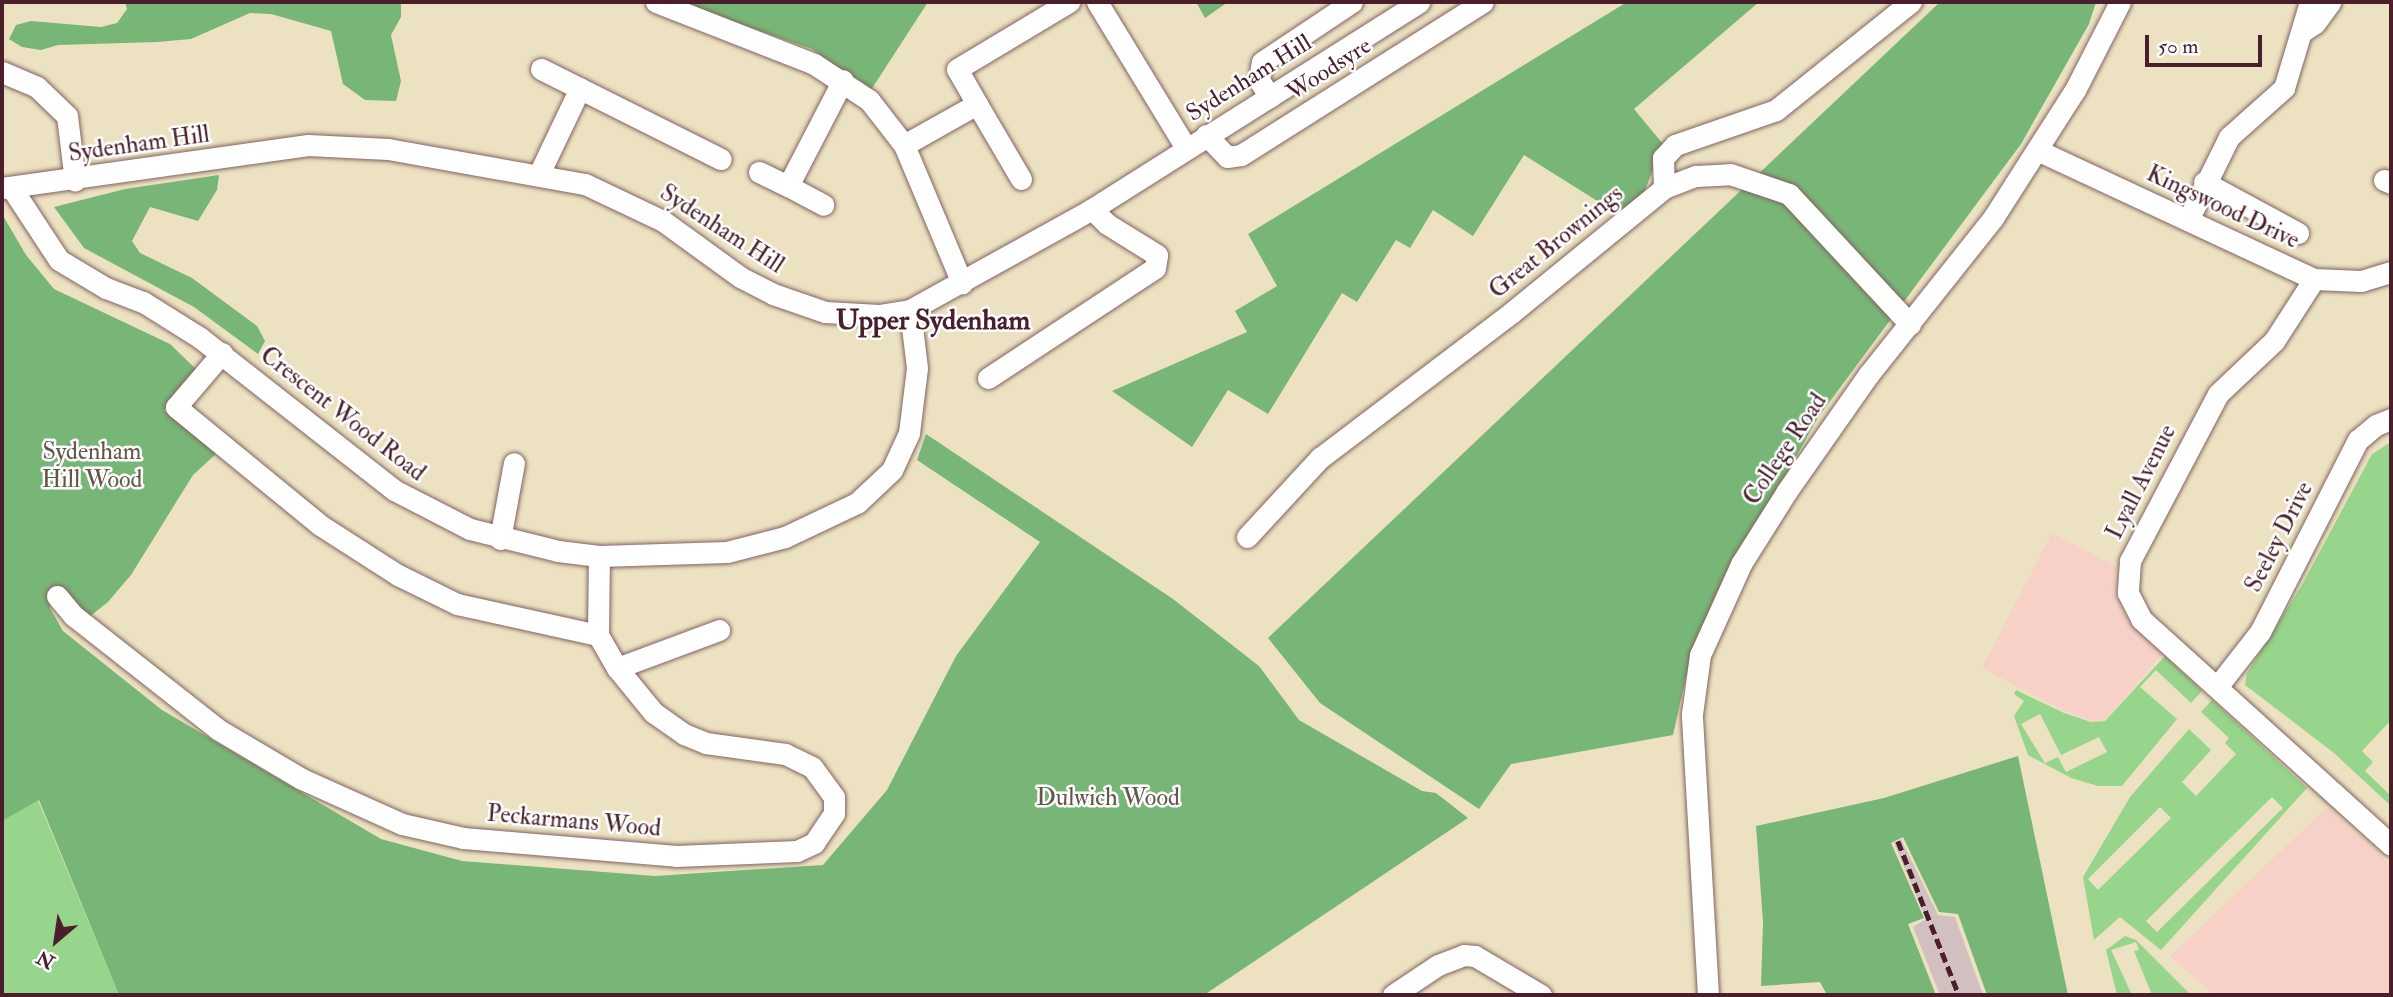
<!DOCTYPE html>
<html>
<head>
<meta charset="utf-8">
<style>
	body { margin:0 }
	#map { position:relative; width:2393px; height:997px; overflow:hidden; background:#ece2c2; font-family:"IM FELL Double Pica",serif }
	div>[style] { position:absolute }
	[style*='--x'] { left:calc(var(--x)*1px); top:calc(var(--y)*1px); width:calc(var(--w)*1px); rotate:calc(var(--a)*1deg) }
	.built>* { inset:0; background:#f7d1c7 }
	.industrial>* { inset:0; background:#d2bfc0 }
	.green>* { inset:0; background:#96d58b }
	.forest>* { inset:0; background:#78b677 }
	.roads { filter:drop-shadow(0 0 2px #836360) drop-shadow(0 0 2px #836360) }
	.minor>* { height:21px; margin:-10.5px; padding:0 10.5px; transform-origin:10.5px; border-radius:10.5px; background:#fff }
	.rail>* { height:4.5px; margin-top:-2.25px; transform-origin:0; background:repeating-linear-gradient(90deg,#4a1f2b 0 10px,transparent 0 15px) }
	span { translate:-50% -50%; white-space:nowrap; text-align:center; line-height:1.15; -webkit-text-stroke:5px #fff; paint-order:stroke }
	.street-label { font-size:24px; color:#4a1f2b }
	.park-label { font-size:24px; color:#615648 }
	.quarter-label { font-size:28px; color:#4a1f2b; font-weight:700 }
	.frame { position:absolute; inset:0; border:4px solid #4a1f2b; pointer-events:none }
	.north { position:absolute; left:21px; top:906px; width:70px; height:70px; -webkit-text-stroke:5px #fff; paint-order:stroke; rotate:209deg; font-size:19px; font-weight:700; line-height:28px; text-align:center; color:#4a1f2b }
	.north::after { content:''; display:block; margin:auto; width:24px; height:32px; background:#4a1f2b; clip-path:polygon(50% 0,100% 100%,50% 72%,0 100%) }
	.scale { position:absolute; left:2145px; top:35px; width:117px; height:32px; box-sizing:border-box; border:4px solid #4a1f2b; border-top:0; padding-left:9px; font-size:21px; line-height:24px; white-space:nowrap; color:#4a1f2b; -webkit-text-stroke:5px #fff; paint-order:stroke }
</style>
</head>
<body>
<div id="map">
	<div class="built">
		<i style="clip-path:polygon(2052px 533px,2117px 567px,2114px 592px,2127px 618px,2162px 654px,2105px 720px,2091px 721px,2065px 711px,1982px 668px)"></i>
		<i style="clip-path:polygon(2327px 807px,2391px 865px,2391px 995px,2214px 995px,2170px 956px)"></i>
	</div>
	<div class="industrial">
		<i style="clip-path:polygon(1901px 839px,1938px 915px,1955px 917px,1983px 995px,1940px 995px,1913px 927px,1926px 919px,1894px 843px)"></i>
	</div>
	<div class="green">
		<i style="clip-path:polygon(2391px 442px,2391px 720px,2362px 751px,2373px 762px,2365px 771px,2391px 796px,2391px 806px,2334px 753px,2245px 685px,2247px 673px,2302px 585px,2372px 454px)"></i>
		<i style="clip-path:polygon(evenodd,2165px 656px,2202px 691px,2191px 703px,2156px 670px,2140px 687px,2177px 719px,2122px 786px,2098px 786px,2071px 778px,2028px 755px,2014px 716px,2024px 701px,2014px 694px,2016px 690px,2064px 713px,2091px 722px,2105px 721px,2165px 656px,2040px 714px,2061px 755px,2099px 737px,2107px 752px,2066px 772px,2058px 757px,2045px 763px,2021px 724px,2040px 714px)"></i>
		<i style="clip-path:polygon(evenodd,2212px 700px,2307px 788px,2161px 950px,2120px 917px,2094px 940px,2083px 877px,2130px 797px,2189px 729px,2211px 750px,2182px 782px,2196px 796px,2236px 754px,2225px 743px,2229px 738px,2201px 712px,2212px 700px,2272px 797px,2283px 808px,2157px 932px,2146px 921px,2272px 797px,2212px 700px,2160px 807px,2171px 818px,2098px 890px,2088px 879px,2160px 807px)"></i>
		<i style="clip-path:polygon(38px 800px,119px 995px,2px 995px,2px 821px)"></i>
		<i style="clip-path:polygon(2125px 936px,2136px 940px,2191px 995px,2152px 995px,2134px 951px,2139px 950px,2136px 942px,2111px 950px,2132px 995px,2117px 995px,2106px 950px)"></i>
	</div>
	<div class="forest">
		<i style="clip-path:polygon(125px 2px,401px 2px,401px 17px,391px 35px,401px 81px,396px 101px,365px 100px,343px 84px,331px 31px,271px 14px,250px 13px,191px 39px,157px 42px,58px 45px,41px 50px,22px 47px,9px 39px,16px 25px,31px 21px,101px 27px,117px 23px,127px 9px)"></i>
		<i style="clip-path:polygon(675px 2px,928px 2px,871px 90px,812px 49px)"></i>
		<i style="clip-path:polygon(1196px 2px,1228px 2px,1205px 18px)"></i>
		<i style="clip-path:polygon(1627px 2px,1759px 2px,1634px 109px,1663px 144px,1643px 195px,1618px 214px,1524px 155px,1473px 236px,1433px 210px,1410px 248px,1396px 240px,1357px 302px,1342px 293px,1268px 414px,1228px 390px,1192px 447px,1112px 391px,1247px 332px,1235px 311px,1277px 286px,1248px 234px)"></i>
		<i style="clip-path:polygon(1940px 2px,2096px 2px,2089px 24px,2021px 144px,1819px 416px,1734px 567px,1690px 659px,1673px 735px,1511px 764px,1479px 809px,1320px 703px,1268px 638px)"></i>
		<i style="clip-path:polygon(219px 175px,217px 190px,198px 221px,150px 207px,132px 241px,140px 253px,192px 278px,257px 326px,265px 341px,258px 354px,194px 307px,84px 248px,54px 207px,125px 189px)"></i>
		<i style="clip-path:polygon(2px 214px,26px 255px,54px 289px,170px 344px,199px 372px,164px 410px,217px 453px,193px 475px,131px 575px,108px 602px,89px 617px,64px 590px,51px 601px,50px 608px,63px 631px,162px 710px,381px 839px,462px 861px,655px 876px,823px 865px,887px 790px,956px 656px,1040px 542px,917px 460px,926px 434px,1173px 599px,1259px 666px,1299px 720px,1422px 791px,1436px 793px,1468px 818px,1204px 995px,119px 995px,39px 800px,2px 821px)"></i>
		<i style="clip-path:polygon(2018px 756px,2068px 995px,1987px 995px,1958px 914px,1939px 912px,1903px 837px,1891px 843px,1924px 918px,1908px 924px,1936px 995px,1827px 995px,1820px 982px,1761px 986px,1763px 922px,1756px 826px,1884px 798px)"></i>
	</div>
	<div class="roads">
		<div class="minor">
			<i style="--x:656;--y:2;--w:170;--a:21.4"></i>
			<i style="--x:814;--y:64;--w:66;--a:33.2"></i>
			<i style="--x:869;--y:100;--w:57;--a:52.1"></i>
			<i style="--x:904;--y:145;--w:150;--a:67.2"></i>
			<i style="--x:1097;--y:2;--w:171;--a:58.6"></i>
			<i style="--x:2303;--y:31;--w:14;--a:-34"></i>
			<i style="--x:2315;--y:23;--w:26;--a:-54"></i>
			<i style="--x:541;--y:69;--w:201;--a:26.6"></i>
			<i style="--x:2;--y:72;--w:38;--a:23"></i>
			<i style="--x:37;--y:87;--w:42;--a:44"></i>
			<i style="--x:67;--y:116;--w:65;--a:83"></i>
			<i style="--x:1270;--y:97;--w:20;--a:-123"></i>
			<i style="--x:1259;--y:80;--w:18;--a:-81"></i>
			<i style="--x:1262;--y:62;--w:108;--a:-33.7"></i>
			<i style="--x:977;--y:104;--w:87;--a:59.6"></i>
			<i style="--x:1206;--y:135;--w:30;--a:46"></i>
			<i style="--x:1227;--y:157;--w:14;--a:-8"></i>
			<i style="--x:1241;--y:155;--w:286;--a:-32.3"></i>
			<i style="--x:904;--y:145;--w:84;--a:-29.3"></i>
			<i style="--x:977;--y:104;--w:40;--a:-119.7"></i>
			<i style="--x:957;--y:69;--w:131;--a:-30.9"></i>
			<i style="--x:2037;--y:150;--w:306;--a:25"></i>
			<i style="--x:2314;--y:279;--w:47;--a:2.4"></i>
			<i style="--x:2361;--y:281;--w:31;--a:-17"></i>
			<i style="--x:759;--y:172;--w:32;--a:26"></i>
			<i style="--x:788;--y:186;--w:119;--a:-62.6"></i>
			<i style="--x:539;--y:174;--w:95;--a:-64.5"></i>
			<i style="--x:2384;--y:180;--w:8;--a:23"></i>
			<i style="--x:2204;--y:182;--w:107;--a:28.5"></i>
			<i style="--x:788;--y:186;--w:40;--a:28"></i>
			<i style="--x:11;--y:187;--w:87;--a:56.7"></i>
			<i style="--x:59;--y:260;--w:55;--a:30.8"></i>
			<i style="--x:106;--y:288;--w:40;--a:21"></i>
			<i style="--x:143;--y:302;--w:66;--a:32"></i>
			<i style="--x:199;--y:337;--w:248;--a:38.1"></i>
			<i style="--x:394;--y:490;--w:85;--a:27.2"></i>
			<i style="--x:470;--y:529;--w:91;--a:14"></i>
			<i style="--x:558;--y:551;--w:41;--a:7"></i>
			<i style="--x:599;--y:556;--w:128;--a:-1.8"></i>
			<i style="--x:727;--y:552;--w:60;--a:-14.5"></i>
			<i style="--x:785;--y:537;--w:80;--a:-25.3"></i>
			<i style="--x:857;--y:503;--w:48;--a:-43.3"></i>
			<i style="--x:892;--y:470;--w:41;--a:-65.3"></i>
			<i style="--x:909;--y:433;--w:65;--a:-83"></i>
			<i style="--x:917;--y:368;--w:58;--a:-96.9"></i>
			<i style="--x:2;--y:188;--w:309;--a:-8"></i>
			<i style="--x:308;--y:145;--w:80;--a:2.9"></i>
			<i style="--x:388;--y:149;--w:200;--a:10.1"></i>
			<i style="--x:585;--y:184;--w:86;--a:25.4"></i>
			<i style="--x:663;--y:221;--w:95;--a:36"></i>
			<i style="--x:740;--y:277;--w:37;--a:27"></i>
			<i style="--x:773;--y:294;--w:55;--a:19.1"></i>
			<i style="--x:825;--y:312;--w:54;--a:3.2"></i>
			<i style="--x:879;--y:315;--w:31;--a:-9"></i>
			<i style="--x:910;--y:310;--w:208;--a:-29"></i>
			<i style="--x:1092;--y:209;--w:387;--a:-32.3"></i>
			<i style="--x:1664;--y:188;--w:30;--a:-92"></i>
			<i style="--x:1663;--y:158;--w:18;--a:-47"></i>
			<i style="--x:1675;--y:145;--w:107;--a:-19.1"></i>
			<i style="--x:1776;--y:110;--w:173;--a:-38.7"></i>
			<i style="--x:2188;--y:220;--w:93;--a:-63.7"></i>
			<i style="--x:2229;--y:137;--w:74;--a:-41.7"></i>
			<i style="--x:2284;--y:88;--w:90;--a:-73.2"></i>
			<i style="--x:2314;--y:279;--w:74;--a:122.8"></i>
			<i style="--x:2274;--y:341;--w:77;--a:136.6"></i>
			<i style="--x:2218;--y:394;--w:189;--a:117.8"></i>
			<i style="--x:2130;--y:561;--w:32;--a:94"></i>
			<i style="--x:2128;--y:593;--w:29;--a:63"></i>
			<i style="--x:2141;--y:619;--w:337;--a:42.1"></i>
			<i style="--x:222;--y:353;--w:71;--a:130.4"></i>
			<i style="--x:176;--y:407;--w:186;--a:39.3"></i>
			<i style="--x:320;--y:525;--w:93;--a:32.7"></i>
			<i style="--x:398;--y:575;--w:66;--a:26.2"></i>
			<i style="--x:457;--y:604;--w:144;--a:12.4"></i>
			<i style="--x:988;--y:378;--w:200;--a:-33.4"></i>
			<i style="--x:1155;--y:268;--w:13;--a:-81"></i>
			<i style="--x:1157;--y:255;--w:59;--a:-148.2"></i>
			<i style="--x:1107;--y:224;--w:21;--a:-135"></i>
			<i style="--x:1247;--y:537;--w:108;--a:-47.3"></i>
			<i style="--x:1320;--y:458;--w:240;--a:-37.2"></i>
			<i style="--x:1511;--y:313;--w:198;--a:-39.2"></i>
			<i style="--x:1664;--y:188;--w:34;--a:-21"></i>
			<i style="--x:1696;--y:176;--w:34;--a:-3"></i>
			<i style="--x:1730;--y:174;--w:62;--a:18.7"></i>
			<i style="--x:1789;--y:194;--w:178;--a:47.1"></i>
			<i style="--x:500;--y:539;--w:77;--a:-79.6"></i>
			<i style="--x:57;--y:596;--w:26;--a:50"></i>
			<i style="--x:74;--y:616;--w:184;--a:38.2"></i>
			<i style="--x:219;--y:730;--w:96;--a:30.6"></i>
			<i style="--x:302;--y:779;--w:110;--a:24.2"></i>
			<i style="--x:402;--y:824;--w:63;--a:12.9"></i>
			<i style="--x:463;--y:838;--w:214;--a:4.8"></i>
			<i style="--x:676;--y:856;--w:121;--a:-2.4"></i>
			<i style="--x:797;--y:851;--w:19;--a:-25"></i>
			<i style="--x:814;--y:843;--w:36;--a:-56"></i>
			<i style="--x:834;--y:813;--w:16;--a:-90"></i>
			<i style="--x:834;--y:797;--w:37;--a:-126"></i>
			<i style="--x:812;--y:767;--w:30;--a:-154"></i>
			<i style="--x:785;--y:754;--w:80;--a:-172.1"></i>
			<i style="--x:706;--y:743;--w:24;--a:-158"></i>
			<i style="--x:684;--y:734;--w:38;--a:-145"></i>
			<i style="--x:653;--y:712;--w:57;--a:-129.3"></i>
			<i style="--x:617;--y:668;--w:38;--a:-120"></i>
			<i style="--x:598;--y:635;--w:79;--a:-89.3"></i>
			<i style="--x:617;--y:668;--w:109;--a:-20.4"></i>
			<i style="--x:2217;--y:687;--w:70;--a:-52"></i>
			<i style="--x:2260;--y:632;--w:216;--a:-63"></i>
			<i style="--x:2358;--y:440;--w:23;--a:-40"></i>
			<i style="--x:2376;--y:425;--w:16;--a:-22"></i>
			<i style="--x:1393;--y:995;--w:54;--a:-33.7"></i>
			<i style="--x:1438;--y:965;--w:28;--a:-21"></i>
			<i style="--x:1464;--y:955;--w:11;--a:5"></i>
			<i style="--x:1475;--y:956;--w:77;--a:30.6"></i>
			<i style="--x:1708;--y:995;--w:281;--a:-93.3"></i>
			<i style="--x:1692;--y:714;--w:60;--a:-82.3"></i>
			<i style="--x:1700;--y:655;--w:100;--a:-65.7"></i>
			<i style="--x:1741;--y:564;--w:86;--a:-57.8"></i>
			<i style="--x:1787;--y:491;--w:143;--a:-55"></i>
			<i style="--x:1869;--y:374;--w:199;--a:-51.5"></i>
			<i style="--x:1993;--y:218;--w:152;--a:-57.4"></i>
			<i style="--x:2075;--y:90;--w:99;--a:-62.9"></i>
		</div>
	</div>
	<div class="rail">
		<i style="--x:1898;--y:841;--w:166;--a:68.4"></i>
	</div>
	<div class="street-label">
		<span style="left:1329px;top:69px;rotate:-33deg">Woodsyre</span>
		<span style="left:1249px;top:78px;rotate:-32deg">Sydenham Hill</span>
		<span style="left:139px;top:144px;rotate:-8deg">Sydenham Hill</span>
		<span style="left:2223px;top:207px;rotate:25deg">Kingswood Drive</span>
		<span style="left:722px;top:229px;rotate:33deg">Sydenham Hill</span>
		<span style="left:1556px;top:242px;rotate:-39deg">Great Brownings</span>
		<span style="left:343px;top:414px;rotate:38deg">Crescent Wood Road</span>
		<span style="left:1785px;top:449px;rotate:-56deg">College Road</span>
		<span style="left:2141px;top:482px;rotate:-63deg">Lyall Avenue</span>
		<span style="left:2279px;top:537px;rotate:-63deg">Seeley Drive</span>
		<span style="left:574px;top:821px;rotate:5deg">Peckarmans Wood</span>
	</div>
	<div class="park-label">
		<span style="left:92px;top:466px">Sydenham<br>Hill Wood</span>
		<span style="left:1108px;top:798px">Dulwich Wood</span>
	</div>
	<div class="quarter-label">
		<span style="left:933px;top:321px">Upper Sydenham</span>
	</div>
	<div class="frame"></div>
	<div class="north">N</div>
	<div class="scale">50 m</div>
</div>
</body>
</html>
